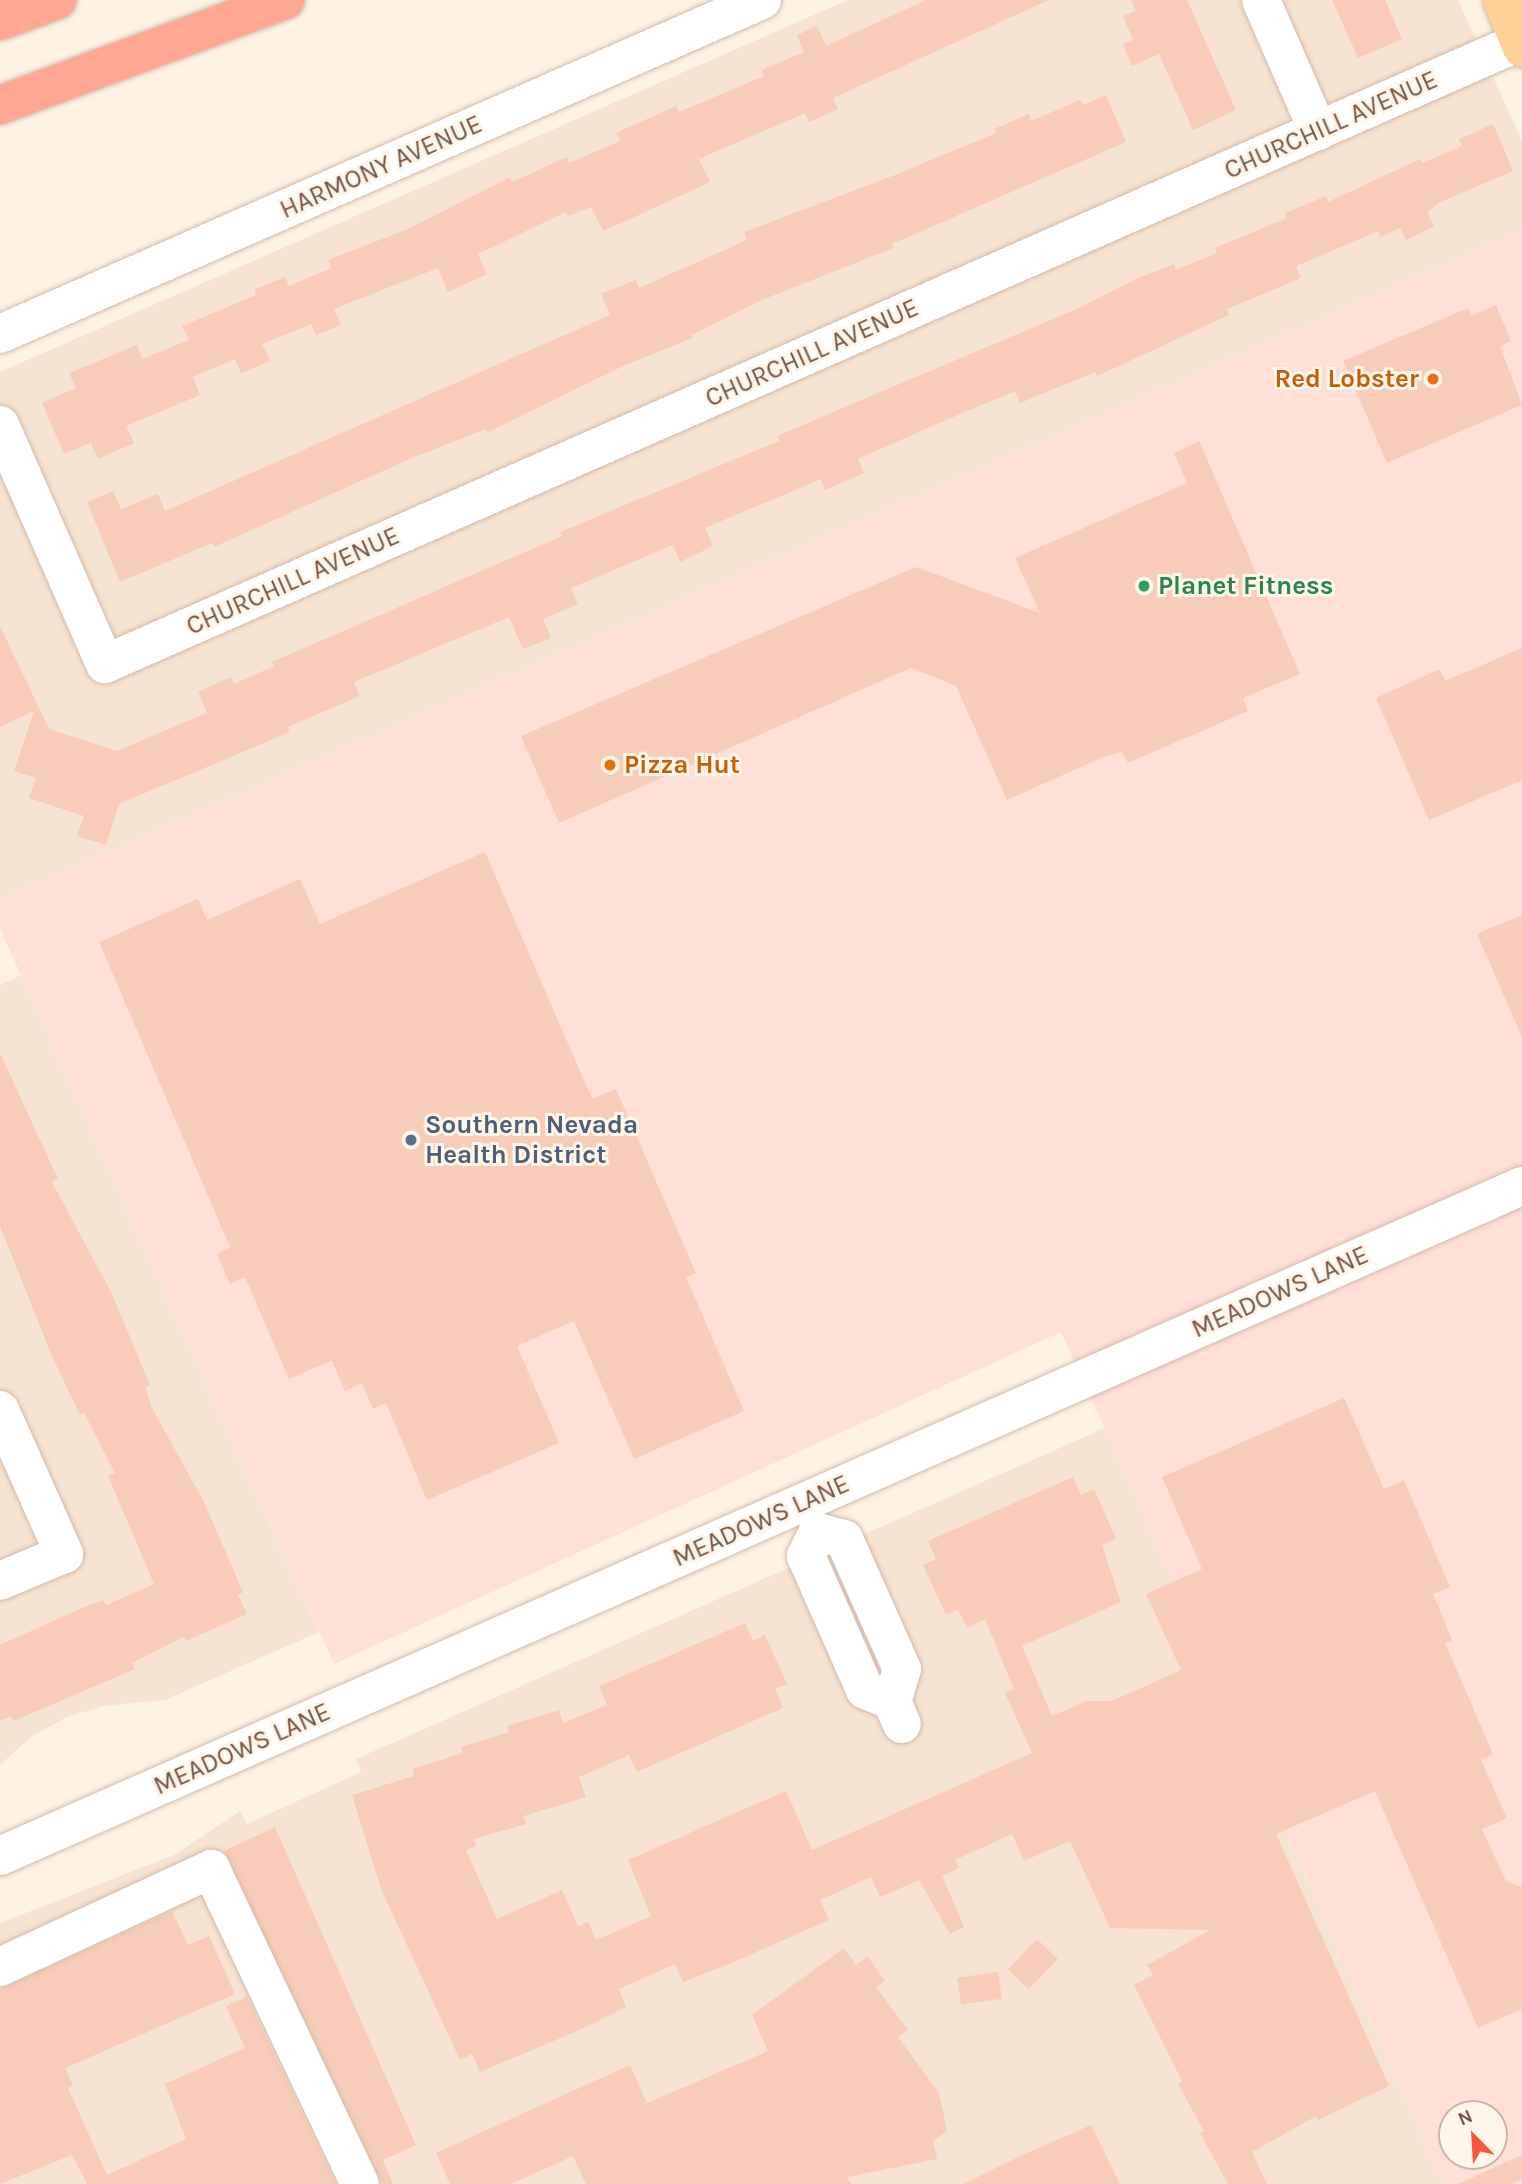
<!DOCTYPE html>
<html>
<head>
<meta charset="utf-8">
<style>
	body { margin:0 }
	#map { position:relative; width:1522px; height:2184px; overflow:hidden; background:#fef2e3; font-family:Karla,sans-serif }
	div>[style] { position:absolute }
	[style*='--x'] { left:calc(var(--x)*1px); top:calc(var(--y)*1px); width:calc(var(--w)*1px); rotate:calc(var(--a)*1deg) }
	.residential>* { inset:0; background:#f7e3d1 }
	.commercial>* { inset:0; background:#ffdfd6 }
	.building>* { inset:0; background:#f7ccb8; transform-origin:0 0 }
	.roads { filter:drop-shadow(0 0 2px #d3baaa) drop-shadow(0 0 2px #d3baaa) }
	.minor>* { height:38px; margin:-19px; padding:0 19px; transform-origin:19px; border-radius:19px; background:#fff }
	.major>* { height:38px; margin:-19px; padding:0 19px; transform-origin:19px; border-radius:19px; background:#ffd199 }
	.highway>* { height:38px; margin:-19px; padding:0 19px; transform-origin:19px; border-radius:19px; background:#ffa793 }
	.dots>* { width:19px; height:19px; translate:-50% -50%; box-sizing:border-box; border:4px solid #fff6eb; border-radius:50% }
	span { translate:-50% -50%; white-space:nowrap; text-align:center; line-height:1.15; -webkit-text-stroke:6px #fff6eb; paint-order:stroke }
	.street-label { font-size:26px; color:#795446 }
	.food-label { font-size:26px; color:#c56008; font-weight:700 }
	.right { translate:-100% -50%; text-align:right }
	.left { translate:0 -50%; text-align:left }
	.leisure-label { font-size:26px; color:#27864d; font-weight:700 }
	.service-label { font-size:26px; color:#4e5e75; font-weight:700 }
	.north { position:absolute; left:1438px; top:2100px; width:70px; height:70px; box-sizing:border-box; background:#fff6eb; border:2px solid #c9b5a9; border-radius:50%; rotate:336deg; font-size:19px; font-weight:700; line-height:28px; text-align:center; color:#795446 }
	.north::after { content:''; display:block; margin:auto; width:24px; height:32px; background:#f5563c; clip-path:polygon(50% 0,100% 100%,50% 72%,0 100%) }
</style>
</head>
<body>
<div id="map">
	<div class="residential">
		<i style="clip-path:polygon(848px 0,1458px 0,1522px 141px,1522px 231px,0 900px,0 372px)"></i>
		<i style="clip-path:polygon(21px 975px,319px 1632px,165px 1700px,104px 1706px,67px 1717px,31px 1737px,0 1765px,0 985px)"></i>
		<i style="clip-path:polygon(1105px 1428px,1444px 2184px,0 2184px,0 1923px,174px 1855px,240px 1811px,247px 1824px,361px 1772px,356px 1759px)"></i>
	</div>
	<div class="commercial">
		<i style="clip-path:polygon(evenodd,1522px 231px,1522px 2184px,1444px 2184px,1061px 1332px,334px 1664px,0 929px,0 900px,1522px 231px,1452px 2114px,1494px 2114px,1494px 2156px,1452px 2156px,1452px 2114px)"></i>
	</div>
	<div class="building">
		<i style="clip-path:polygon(926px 0,1049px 0,833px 98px,838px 109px,809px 122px,805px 113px,699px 159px,710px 182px,641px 214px,603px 231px,591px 207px,568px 216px,566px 212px,478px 254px,487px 274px,448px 292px,438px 268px,334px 309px,341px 325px,316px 335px,311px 324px,262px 344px,270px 361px,241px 373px,235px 359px,193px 377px,200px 395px,126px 426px,134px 443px,98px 459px,91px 443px,64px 454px,42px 403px,76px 388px,69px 373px,137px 345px,142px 359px,189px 340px,182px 326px,256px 295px,254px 290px,285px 277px,289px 286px,331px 268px,328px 260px,408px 229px,510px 177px,512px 182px,567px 157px,569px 163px,620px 141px,616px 133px,676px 106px,679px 112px,764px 76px,762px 70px,804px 52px,797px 35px,817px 26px,826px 46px)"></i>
		<i style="clip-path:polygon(1131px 0,1187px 0,1236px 110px,1193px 130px,1159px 54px,1132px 66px,1123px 44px,1133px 40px,1123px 16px,1136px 11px)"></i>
		<i style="clip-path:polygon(1332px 0,1385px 0,1402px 39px,1358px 58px)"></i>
		<i style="clip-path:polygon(1106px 95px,1126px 142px,892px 244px,893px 248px,762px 300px,691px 335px,692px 338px,621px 367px,488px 432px,486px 429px,414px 457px,214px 547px,212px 543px,120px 582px,87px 502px,113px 491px,121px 509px,158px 494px,165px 511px,610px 315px,601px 294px,636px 280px,639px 288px,747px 240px,744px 232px,895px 175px,996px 133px,994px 129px,1029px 114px,1031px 121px,1080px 100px,1083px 105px)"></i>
		<i style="clip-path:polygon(1493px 124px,1513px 171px,1440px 202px,1427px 212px,1434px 226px,1406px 240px,1400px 228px,1381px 237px,1378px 231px,1296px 266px,1301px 278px,1227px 309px,1229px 315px,1097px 376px,1095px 372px,1020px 403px,1015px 391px,932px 426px,858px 459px,864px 473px,825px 490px,821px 479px,705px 528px,713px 546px,680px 562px,673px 545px,571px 588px,578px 604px,543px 619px,551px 638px,523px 649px,509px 617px,354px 682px,360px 696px,288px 727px,290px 732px,119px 804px,106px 845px,77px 836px,84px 816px,29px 798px,36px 778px,14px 771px,34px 711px,0 727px,0 626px,49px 729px,117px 751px,207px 713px,198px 692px,231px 677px,234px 684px,274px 666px,272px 662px,562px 536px,560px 532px,779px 441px,777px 436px,1079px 308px,1138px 278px,1174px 264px,1176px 270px,1217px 253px,1215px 248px,1287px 218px,1285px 213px,1326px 196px,1328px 202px,1420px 159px,1422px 163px,1462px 146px,1459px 139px)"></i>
		<i style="clip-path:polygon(1496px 305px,1511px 341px,1500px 346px,1522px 405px,1387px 463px,1343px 361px,1468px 308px,1471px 316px)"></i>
		<i style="clip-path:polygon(1199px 441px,1300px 674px,1243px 698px,1248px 711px,1128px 763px,1122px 752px,1103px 757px,1007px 800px,956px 686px,911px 668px,559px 823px,521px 736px,916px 567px,1040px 613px,1015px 558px,1187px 483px,1174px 453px)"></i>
		<i style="clip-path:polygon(1522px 648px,1522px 780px,1429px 820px,1376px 698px,1440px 669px,1445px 681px)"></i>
		<i style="clip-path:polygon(485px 852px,592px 1099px,616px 1089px,696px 1273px,686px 1277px,744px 1411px,634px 1459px,574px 1321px,517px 1346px,559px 1443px,427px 1500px,386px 1403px,373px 1409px,362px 1383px,345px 1391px,332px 1360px,289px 1379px,245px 1277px,230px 1284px,217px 1254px,230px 1247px,99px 942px,198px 899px,207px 920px,300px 879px,320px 924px)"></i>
		<i style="clip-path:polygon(1522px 915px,1522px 1037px,1477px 934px)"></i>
		<i style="clip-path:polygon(0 1053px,58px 1179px,52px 1182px,112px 1294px,150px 1385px,145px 1387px,152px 1408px,204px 1502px,243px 1592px,238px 1595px,247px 1614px,186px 1641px,184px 1637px,132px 1663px,135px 1669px,13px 1721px,11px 1716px,0 1721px,0 1645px,84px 1607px,103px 1600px,106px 1605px,154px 1584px,108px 1476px,115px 1473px,84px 1413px,80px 1415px,51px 1354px,0 1226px)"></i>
		<i style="clip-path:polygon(1344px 1398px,1384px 1489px,1404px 1480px,1450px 1587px,1433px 1594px,1452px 1640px,1445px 1643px,1493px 1754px,1481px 1760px,1507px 1818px,1482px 1829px,1506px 1881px,1522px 1887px,1522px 2009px,1478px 2028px,1375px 1791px,1276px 1834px,1389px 2086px,1318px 2120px,1316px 2116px,1252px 2152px,1267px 2184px,1228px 2184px,1200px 2133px,1204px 2131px,1178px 2084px,1182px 2081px,1134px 1985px,1153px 1975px,1147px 1965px,1210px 1930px,1110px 1928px,1070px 1841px,1024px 1861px,1012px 1834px,955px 1860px,959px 1868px,942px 1876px,964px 1927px,950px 1934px,919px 1880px,880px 1897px,871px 1877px,820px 1900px,829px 1920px,729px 1964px,683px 1982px,675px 1964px,619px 1989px,626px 2007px,582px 2029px,480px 2072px,472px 2054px,460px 2060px,381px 1889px,352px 1795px,414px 1776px,412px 1769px,463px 1753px,461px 1747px,509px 1732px,507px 1726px,559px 1710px,563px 1723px,607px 1705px,599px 1686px,745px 1623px,753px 1641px,765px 1635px,787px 1684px,775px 1689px,783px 1708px,637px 1772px,629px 1755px,579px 1777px,586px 1797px,524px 1816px,526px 1824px,474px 1839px,476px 1846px,466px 1850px,497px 1919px,562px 1890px,578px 1926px,588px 1922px,596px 1940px,651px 1916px,628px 1860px,786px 1791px,812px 1850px,1032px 1753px,1005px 1693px,1014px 1689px,985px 1619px,967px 1628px,958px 1609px,946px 1615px,923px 1565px,936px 1559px,928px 1541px,1073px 1477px,1081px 1495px,1094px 1489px,1116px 1538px,1102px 1545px,1121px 1602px,1022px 1646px,1052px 1716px,1086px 1701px,1112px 1701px,1181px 1670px,1146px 1594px,1202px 1569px,1162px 1477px)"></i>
		<i style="clip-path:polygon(275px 1827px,416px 2145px,383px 2160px,393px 2184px,382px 2184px,224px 1851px)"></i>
		<i style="clip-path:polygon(172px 1911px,188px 1945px,209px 1936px,235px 1994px,65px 2068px,73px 2085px,68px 2088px,107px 2175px,186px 2139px,165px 2084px,245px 2048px,226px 2006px,247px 1997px,336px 2184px,87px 2184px,72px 2155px,0 2184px,0 1989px)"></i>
		<i style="left:1037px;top:1939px;width:29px;height:42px;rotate:44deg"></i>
		<i style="clip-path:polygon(844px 1948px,856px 1965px,868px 1957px,885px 1981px,876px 1987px,908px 2030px,898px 2037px,939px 2093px,947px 2131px,933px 2141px,937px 2159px,847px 2177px,851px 2184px,586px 2184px,573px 2156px,511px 2184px,450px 2184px,436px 2153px,630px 2065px,647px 2103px,768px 2051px,752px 2015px)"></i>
		<i style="left:998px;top:1972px;width:27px;height:41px;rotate:82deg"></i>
		<i style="clip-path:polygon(1091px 2125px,1120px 2184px,963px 2184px,1029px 2152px)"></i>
		<i style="clip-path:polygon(1522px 2155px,1522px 2179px,1512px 2184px,1458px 2184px)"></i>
	</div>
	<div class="roads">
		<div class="minor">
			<i style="--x:1261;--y:0;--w:143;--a:66.5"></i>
			<i style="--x:0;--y:334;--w:832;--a:-23.67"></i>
			<i style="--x:0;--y:425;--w:261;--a:66.3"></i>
			<i style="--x:105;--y:664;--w:1545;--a:-23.74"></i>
			<i style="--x:0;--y:1410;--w:158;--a:66"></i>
			<i style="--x:64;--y:1554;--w:69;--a:157.1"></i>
			<i style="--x:818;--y:1532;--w:27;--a:15"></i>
			<i style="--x:844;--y:1539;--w:142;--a:66"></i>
			<i style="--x:902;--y:1669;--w:34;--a:107"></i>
			<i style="--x:892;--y:1701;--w:25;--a:67"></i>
			<i style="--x:818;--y:1532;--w:27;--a:117"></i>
			<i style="--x:806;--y:1556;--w:146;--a:66.2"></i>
			<i style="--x:865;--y:1690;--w:29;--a:22"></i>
			<i style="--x:0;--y:1856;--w:1663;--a:-23.76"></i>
			<i style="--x:0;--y:1967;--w:233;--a:-24.9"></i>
			<i style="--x:211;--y:1869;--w:348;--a:64.7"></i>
		</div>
		<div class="major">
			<i style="--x:1502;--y:0;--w:52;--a:67.4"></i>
		</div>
		<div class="highway">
			<i style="--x:0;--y:21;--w:61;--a:-20.2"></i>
			<i style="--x:0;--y:105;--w:304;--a:-20.2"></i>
		</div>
	</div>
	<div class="dots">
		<i style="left:1433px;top:379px;background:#e8710a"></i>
		<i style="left:1144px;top:586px;background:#2e9e5b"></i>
		<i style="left:610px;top:765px;background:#e8710a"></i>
		<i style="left:411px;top:1140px;background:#5c6f8a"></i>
	</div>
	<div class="street-label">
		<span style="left:1331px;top:125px;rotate:-24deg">CHURCHILL AVENUE</span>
		<span style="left:381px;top:167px;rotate:-24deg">HARMONY AVENUE</span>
		<span style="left:812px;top:353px;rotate:-24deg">CHURCHILL AVENUE</span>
		<span style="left:293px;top:581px;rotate:-24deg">CHURCHILL AVENUE</span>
		<span style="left:1280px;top:1292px;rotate:-24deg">MEADOWS LANE</span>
		<span style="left:761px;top:1521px;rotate:-24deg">MEADOWS LANE</span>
		<span style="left:242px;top:1749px;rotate:-24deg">MEADOWS LANE</span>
	</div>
	<div class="food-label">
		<span class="right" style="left:1419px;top:379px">Red Lobster</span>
		<span class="left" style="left:624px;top:765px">Pizza Hut</span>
	</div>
	<div class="leisure-label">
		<span class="left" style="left:1158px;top:586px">Planet Fitness</span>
	</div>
	<div class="service-label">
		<span class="left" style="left:425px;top:1140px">Southern Nevada<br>Health District</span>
	</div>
	<div class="north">N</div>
</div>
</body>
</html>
